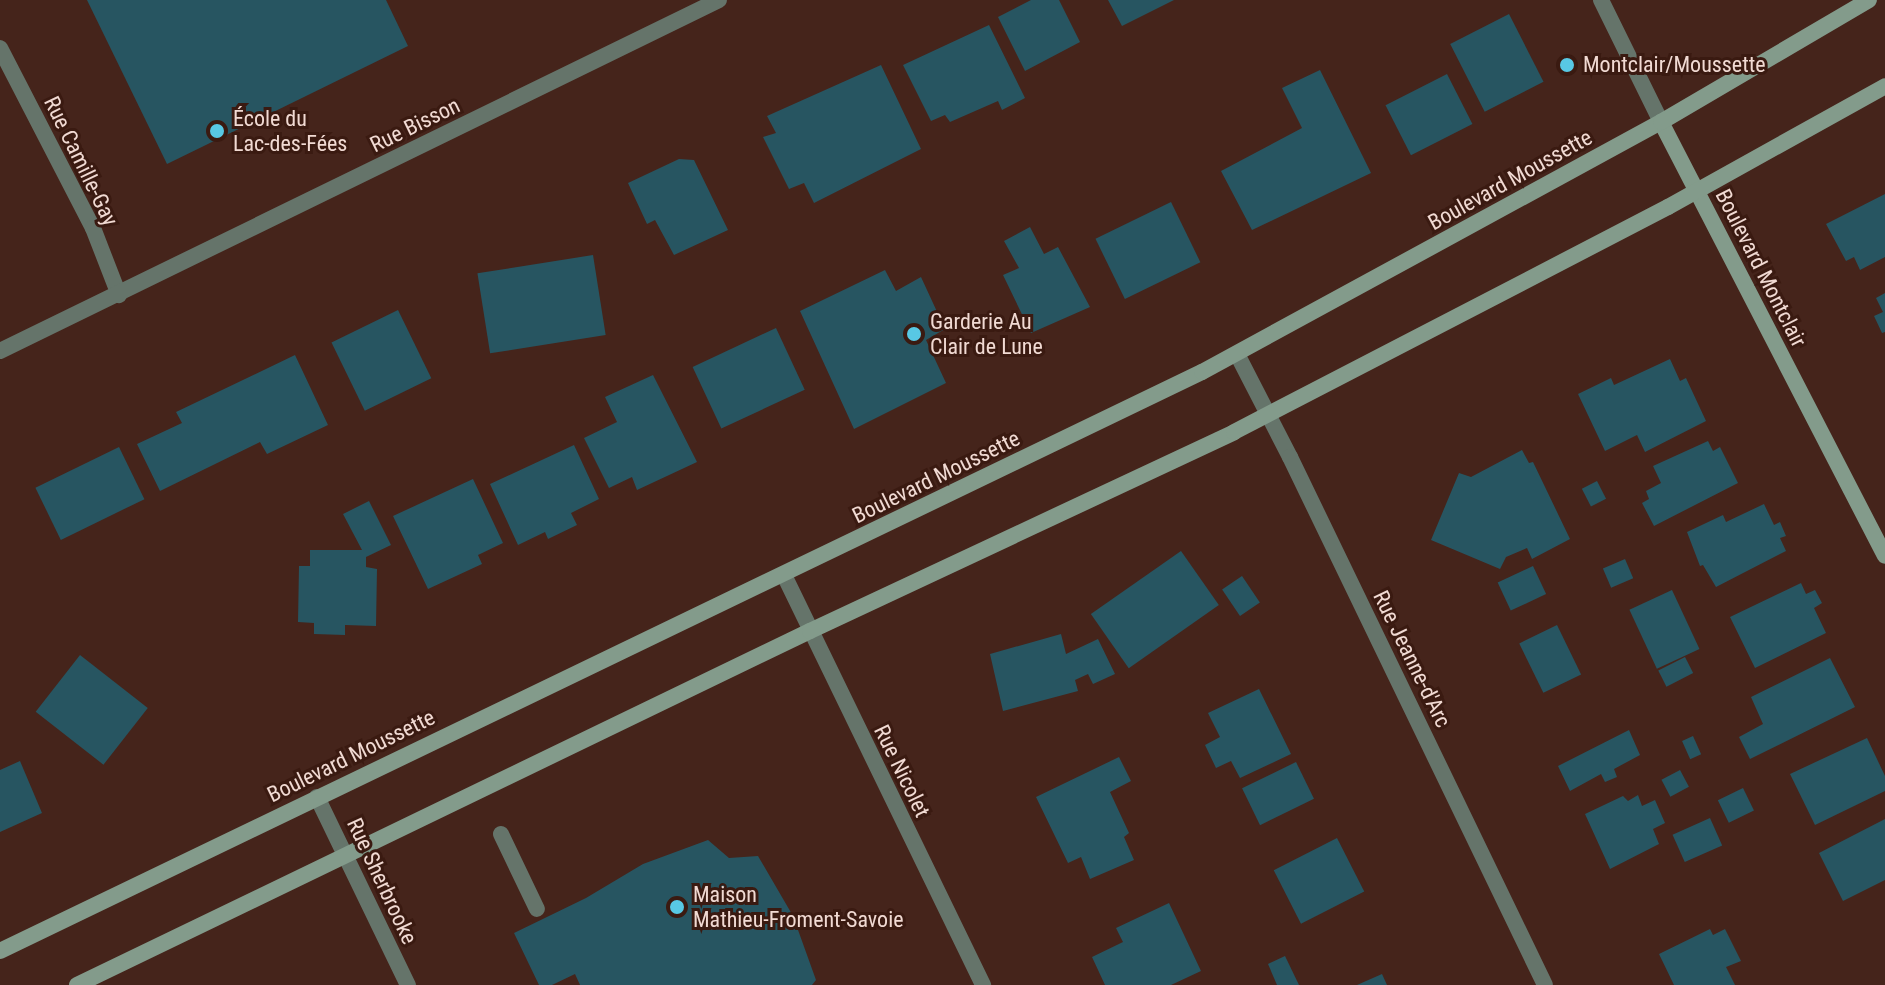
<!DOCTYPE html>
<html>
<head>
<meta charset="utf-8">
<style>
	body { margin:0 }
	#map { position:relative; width:1885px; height:985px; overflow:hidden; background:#45241b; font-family:"Roboto Condensed",sans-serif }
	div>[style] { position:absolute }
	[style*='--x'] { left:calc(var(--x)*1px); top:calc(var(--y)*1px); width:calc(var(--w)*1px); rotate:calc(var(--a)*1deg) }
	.building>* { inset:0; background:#275561; transform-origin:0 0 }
	.lane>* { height:16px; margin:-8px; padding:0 8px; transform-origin:8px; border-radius:8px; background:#65746a }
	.street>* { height:16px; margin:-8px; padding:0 8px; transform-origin:8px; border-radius:8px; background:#65746a }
	.secondary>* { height:16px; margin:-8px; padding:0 8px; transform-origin:8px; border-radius:8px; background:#839b8b }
	.dots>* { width:22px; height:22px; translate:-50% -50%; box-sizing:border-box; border:4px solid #3a1a11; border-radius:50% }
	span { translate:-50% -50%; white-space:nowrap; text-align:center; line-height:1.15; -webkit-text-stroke:6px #3a1a11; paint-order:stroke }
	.poi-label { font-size:22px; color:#f1dad3 }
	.left { translate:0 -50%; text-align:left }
	.street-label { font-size:22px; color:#f1dad3 }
</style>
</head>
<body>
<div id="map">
	<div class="building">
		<i style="clip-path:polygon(87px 0,386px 0,408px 46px,167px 164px)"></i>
		<i style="clip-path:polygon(1031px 0,1059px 0,1080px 42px,1025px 71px,998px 17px)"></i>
		<i style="clip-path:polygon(1108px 0,1174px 0,1122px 26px)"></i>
		<i style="left:1509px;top:14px;width:76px;height:66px;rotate:63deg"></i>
		<i style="clip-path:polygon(989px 25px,1025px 98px,1002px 110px,998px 101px,950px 122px,945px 115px,931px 121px,903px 65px)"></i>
		<i style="clip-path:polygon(881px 65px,921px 149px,814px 203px,804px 183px,789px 189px,763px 137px,776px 133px,767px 116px)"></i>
		<i style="clip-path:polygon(1320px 70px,1371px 173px,1252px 230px,1221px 171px,1302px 128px,1282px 88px)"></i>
		<i style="left:1447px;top:74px;width:56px;height:69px;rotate:63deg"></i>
		<i style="clip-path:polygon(679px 159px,694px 160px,728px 230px,674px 255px,655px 220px,647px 224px,628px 183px)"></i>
		<i style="clip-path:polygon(1885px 194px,1885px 257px,1860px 270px,1854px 257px,1846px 261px,1826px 224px)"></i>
		<i style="left:1171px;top:202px;width:67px;height:84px;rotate:64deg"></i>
		<i style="clip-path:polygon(1030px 227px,1044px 254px,1058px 247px,1090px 307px,1031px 333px,1003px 275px,1019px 268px,1004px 241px)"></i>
		<i style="left:593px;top:255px;width:81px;height:117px;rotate:81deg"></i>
		<i style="clip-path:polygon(885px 270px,896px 291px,921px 277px,945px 329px,926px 340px,946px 383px,854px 429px,800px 311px)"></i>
		<i style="clip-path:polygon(1885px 293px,1885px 332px,1882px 333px,1874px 316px,1883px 312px,1876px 298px)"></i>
		<i style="left:398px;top:310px;width:76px;height:74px;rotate:64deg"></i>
		<i style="left:776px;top:328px;width:68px;height:92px;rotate:65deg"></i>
		<i style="clip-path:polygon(295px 355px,328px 425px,267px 454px,260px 442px,160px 491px,137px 444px,182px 423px,176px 412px)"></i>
		<i style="clip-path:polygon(1670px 359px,1680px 381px,1686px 378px,1706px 421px,1645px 452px,1637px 435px,1605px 451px,1578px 394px,1611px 378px,1614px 385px)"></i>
		<i style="clip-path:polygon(653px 375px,697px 462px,637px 490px,632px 477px,609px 488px,584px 438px,617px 422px,605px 397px)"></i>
		<i style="clip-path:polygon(1708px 441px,1713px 451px,1720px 447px,1738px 483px,1654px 526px,1642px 503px,1649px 499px,1646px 491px,1661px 483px,1653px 466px)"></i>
		<i style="clip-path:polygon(574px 445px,599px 499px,571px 513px,577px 525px,548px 539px,545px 532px,518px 545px,490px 484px)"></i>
		<i style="left:119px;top:447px;width:58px;height:93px;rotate:64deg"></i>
		<i style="clip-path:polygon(1522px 450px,1529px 463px,1533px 462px,1570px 539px,1532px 559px,1527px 548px,1506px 557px,1500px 569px,1431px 540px,1459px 473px,1471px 477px)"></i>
		<i style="clip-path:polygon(473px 479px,503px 543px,478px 555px,482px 564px,428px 589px,393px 516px)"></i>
		<i style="left:1597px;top:481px;width:20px;height:17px;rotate:63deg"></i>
		<i style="clip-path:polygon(369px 501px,391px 545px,366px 557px,366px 567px,377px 569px,376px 626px,345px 625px,345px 635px,314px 634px,314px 623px,298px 622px,299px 566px,310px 566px,310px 550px,362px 550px,343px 514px)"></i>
		<i style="clip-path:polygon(1764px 504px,1774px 525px,1780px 522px,1786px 536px,1780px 538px,1786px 551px,1716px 587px,1703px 565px,1700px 566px,1687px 532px,1723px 515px,1726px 522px)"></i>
		<i style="left:1181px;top:551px;width:66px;height:110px;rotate:55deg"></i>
		<i style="left:1625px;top:559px;width:21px;height:24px;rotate:67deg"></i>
		<i style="left:1533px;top:566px;width:31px;height:39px;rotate:65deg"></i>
		<i style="left:1242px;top:576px;width:32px;height:24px;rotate:56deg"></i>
		<i style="clip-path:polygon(1801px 583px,1806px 594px,1815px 590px,1822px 603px,1814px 608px,1826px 633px,1755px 668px,1730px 617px)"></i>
		<i style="left:1672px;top:590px;width:65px;height:47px;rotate:65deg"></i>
		<i style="left:1557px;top:625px;width:55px;height:42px;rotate:64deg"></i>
		<i style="clip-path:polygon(1061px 634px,1066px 654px,1098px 639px,1115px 674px,1093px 684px,1088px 674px,1075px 680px,1078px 691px,1003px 711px,990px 654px)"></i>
		<i style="left:80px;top:655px;width:86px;height:72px;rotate:38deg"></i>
		<i style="left:1685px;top:657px;width:18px;height:30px;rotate:63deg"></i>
		<i style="clip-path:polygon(1830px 658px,1855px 707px,1750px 759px,1739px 737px,1763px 724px,1751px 697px)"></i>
		<i style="clip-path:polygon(1259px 689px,1291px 754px,1240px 778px,1231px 761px,1216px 768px,1205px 745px,1220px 737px,1208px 713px)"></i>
		<i style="clip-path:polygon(1629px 730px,1640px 755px,1614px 769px,1617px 777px,1605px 782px,1601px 774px,1570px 791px,1558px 766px)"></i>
		<i style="left:1693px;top:736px;width:20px;height:12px;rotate:66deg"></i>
		<i style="clip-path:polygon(1867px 738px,1885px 776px,1885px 791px,1815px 825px,1790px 774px)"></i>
		<i style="clip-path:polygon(1119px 757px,1131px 781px,1110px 792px,1129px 833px,1124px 837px,1134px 860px,1090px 879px,1081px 857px,1068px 863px,1036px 797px)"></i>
		<i style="clip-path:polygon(20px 761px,42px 813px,0 832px,0 770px)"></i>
		<i style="left:1296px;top:762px;width:41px;height:60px;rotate:64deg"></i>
		<i style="left:1680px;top:770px;width:19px;height:21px;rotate:62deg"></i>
		<i style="left:1743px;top:788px;width:25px;height:28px;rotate:64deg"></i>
		<i style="clip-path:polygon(1638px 795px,1642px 806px,1655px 800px,1665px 823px,1653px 829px,1659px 844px,1610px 869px,1585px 814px,1623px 796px,1628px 801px)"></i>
		<i style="left:1710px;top:818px;width:30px;height:41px;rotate:66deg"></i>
		<i style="clip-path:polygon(1885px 819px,1885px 880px,1843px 901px,1819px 853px)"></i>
		<i style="left:1337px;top:838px;width:60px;height:71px;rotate:63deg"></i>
		<i style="clip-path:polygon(708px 840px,729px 858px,758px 856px,793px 916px,816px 980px,812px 985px,580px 985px,575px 974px,552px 985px,539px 985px,514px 933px,586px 898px,643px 864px)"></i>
		<i style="clip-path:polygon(1169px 903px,1201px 971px,1171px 985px,1105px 985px,1092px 957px,1123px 942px,1116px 928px)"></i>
		<i style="clip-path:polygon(1710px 929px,1713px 935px,1725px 929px,1741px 961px,1726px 967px,1735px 985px,1674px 985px,1659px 954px)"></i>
		<i style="clip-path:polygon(1285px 956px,1299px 985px,1277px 985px,1268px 964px)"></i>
		<i style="clip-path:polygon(1382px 974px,1387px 985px,1357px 985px)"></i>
	</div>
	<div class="lane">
		<i style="--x:501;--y:834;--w:83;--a:64.4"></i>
	</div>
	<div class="street">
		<i style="--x:1601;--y:0;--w:136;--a:63.8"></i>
		<i style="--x:0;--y:48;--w:203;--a:62.7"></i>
		<i style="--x:93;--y:228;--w:72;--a:68.8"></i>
		<i style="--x:0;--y:351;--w:800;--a:-26.02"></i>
		<i style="--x:1237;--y:354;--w:116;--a:62.8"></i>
		<i style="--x:1290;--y:457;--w:586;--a:64.22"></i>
		<i style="--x:784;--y:575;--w:456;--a:64.1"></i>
		<i style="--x:317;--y:797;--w:209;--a:64.2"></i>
	</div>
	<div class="secondary">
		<i style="--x:1661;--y:122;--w:488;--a:62.7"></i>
		<i style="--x:0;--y:951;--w:1334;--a:-25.72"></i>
		<i style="--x:1202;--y:372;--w:523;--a:-28.58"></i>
		<i style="--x:1661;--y:122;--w:241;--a:-30.4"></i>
		<i style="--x:77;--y:985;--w:814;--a:-25.78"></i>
		<i style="--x:810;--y:631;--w:468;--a:-25.1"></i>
		<i style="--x:1234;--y:432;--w:489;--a:-27.4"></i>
		<i style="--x:1668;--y:207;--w:248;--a:-29.1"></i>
	</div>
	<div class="dots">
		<i style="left:1567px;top:65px;background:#58c8e4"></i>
		<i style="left:217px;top:131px;background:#58c8e4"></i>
		<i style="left:914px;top:334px;background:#58c8e4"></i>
		<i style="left:677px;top:907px;background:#58c8e4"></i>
	</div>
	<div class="poi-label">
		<span class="left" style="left:1583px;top:65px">Montclair/Moussette</span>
		<span class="left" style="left:233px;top:131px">École du<br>Lac-des-Fées</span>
		<span class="left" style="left:930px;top:334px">Garderie Au<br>Clair de Lune</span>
		<span class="left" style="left:693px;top:907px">Maison<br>Mathieu-Froment-Savoie</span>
	</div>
	<div class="street-label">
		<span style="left:415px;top:125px;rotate:-26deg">Rue Bisson</span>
		<span style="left:81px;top:161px;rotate:64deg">Rue Camille-Gay</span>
		<span style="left:1510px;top:180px;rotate:-29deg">Boulevard Moussette</span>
		<span style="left:1761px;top:268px;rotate:63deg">Boulevard Montclair</span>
		<span style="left:936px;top:477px;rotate:-26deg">Boulevard Moussette</span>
		<span style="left:1412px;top:659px;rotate:64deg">Rue Jeanne-d'Arc</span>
		<span style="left:351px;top:756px;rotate:-26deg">Boulevard Moussette</span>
		<span style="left:902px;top:771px;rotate:64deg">Rue Nicolet</span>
		<span style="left:382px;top:881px;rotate:65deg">Rue Sherbrooke</span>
	</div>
</div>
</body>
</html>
